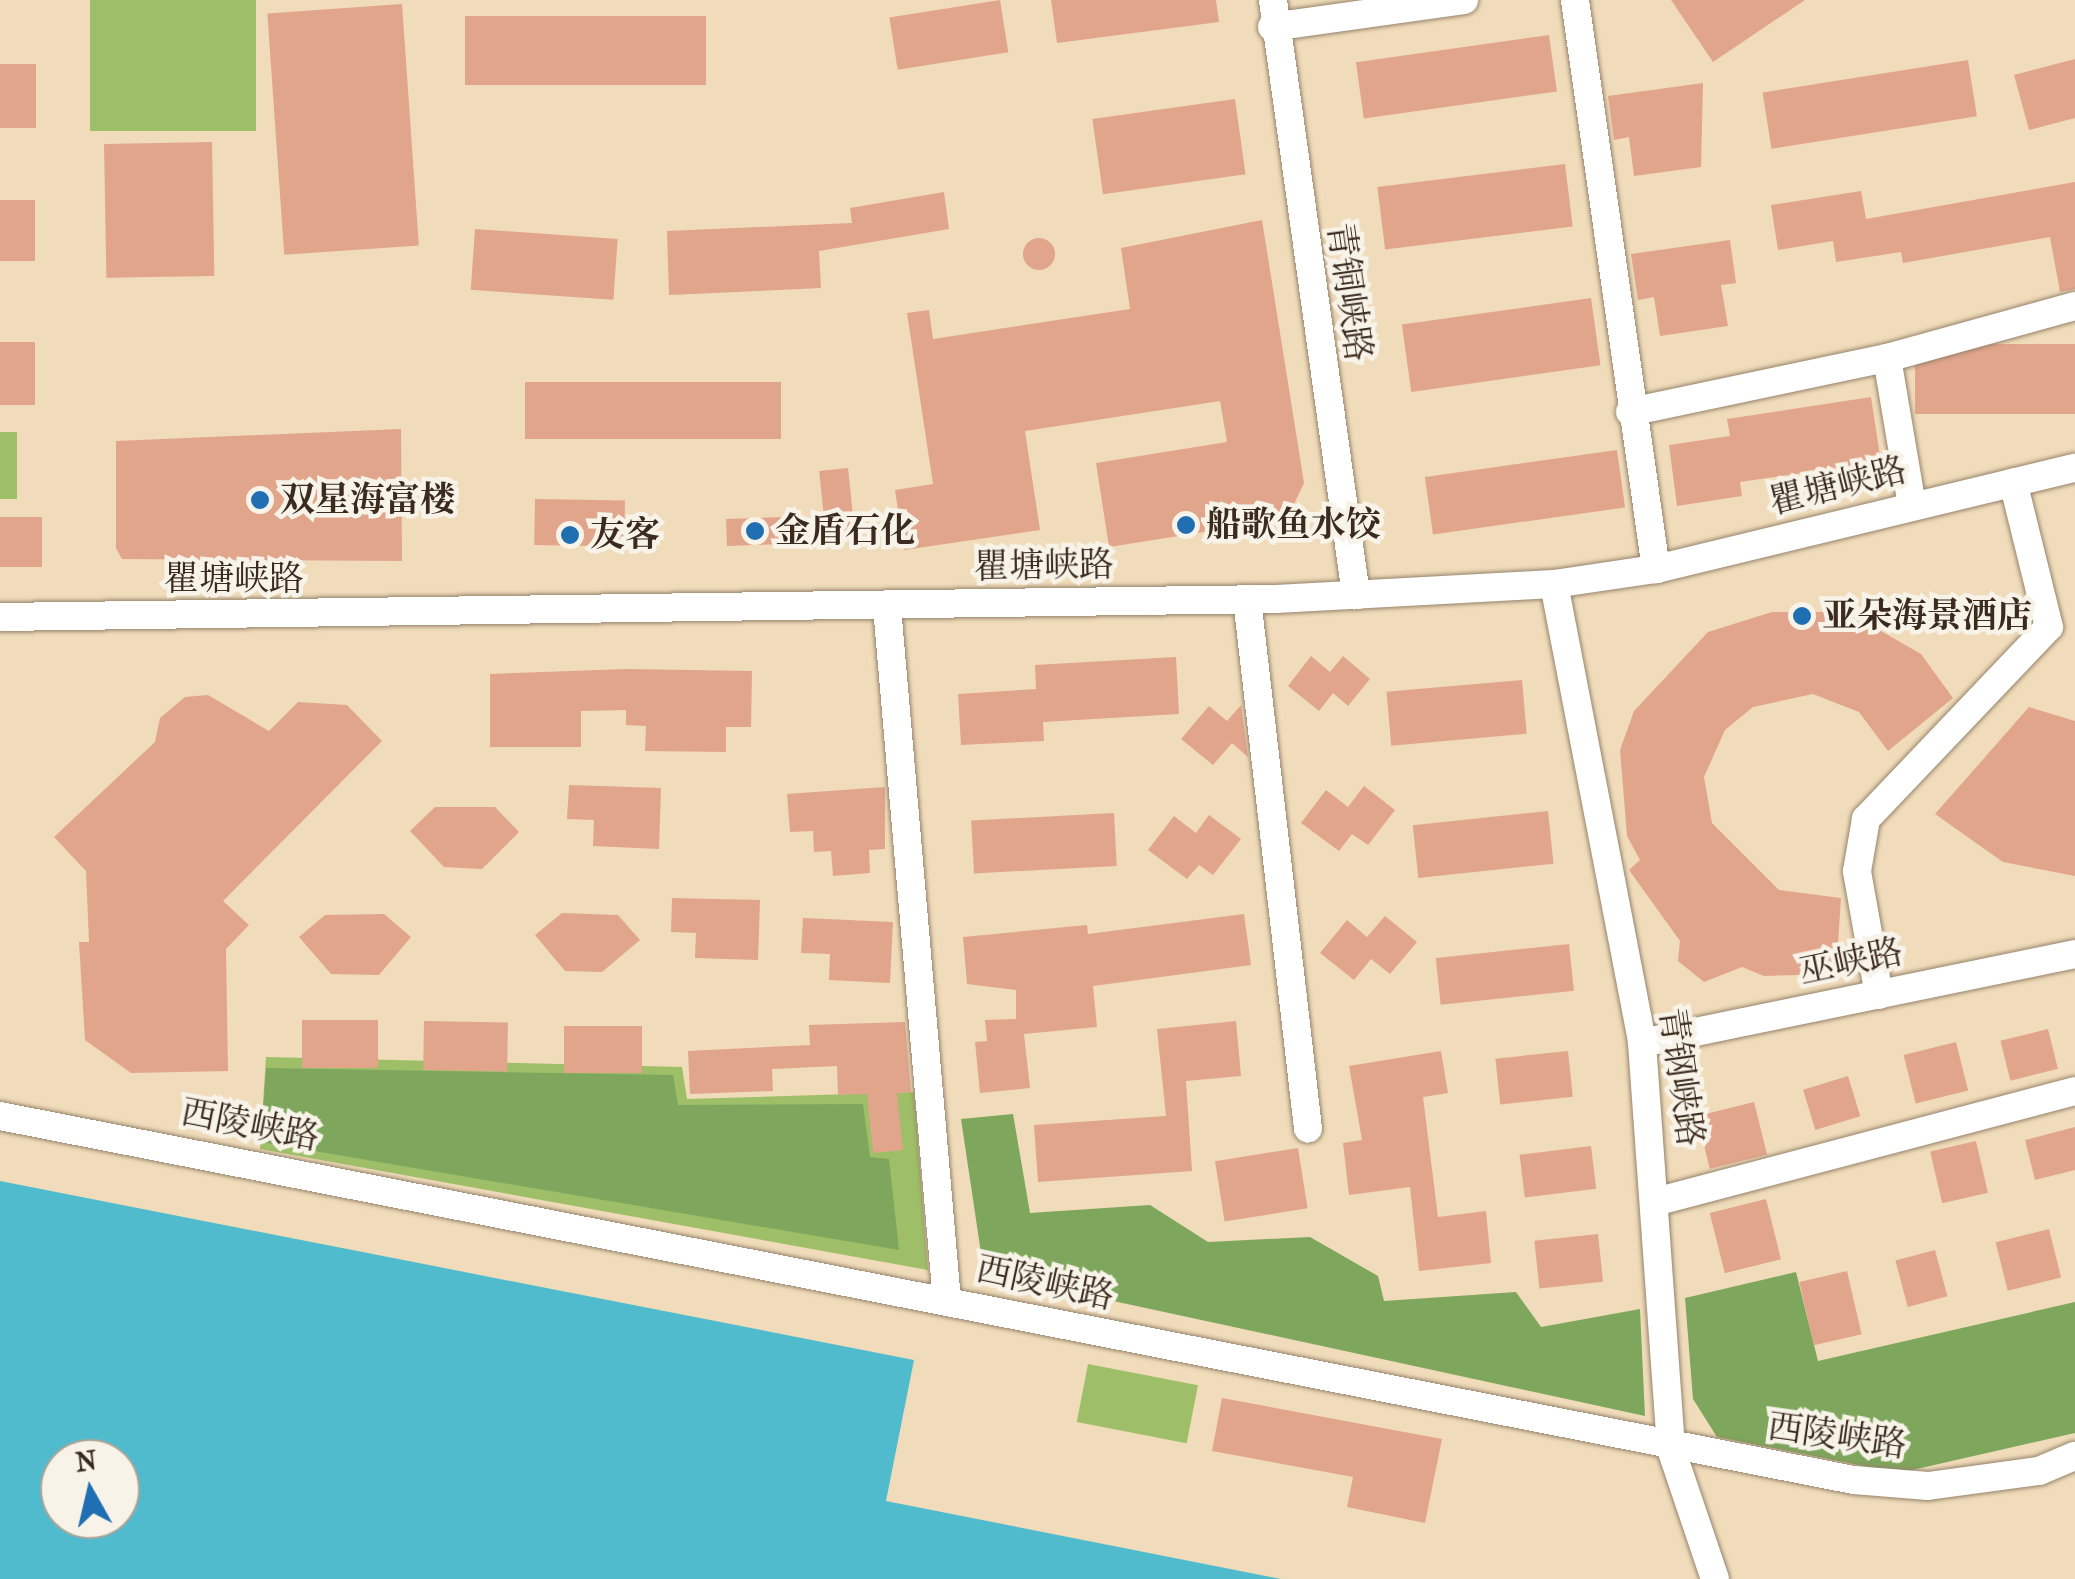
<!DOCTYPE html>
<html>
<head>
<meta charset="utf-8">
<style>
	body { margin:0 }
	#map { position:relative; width:2075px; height:1579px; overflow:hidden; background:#f0dcba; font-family:"IM FELL French Canon","Noto Serif SC",serif }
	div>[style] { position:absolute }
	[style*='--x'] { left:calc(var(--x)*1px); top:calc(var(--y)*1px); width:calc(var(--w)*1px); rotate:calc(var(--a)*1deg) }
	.green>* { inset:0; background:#9ebf68; transform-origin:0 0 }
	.forest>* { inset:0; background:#7ea65c }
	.water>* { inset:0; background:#51bbce }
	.building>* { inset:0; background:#e1a58c; transform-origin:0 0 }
	.round { border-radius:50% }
	.roads { filter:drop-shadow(0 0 2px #96836c) drop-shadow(0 0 2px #96836c) }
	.street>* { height:28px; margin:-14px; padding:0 14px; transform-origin:14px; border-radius:14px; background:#fff }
	.dots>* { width:28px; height:28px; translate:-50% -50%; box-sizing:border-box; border:5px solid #f7f3e8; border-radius:50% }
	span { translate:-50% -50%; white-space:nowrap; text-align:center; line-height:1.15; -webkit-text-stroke:9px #f7f3e8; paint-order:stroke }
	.street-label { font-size:35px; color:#3b2a1e }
	.poi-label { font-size:35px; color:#3b2a1e; font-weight:700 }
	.left { translate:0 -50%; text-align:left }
	.north { position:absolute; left:40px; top:1439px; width:100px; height:100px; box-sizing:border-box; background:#f7f3e8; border:2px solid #aca397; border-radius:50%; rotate:352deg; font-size:28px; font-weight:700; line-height:40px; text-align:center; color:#3b2a1e }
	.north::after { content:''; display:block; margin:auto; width:35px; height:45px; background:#1f6fb2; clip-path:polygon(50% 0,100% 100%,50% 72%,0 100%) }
</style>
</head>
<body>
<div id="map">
	<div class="green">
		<i style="left:90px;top:0;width:166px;height:131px"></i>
		<i style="left:0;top:432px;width:17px;height:67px"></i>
		<i style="clip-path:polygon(266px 1057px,682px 1067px,687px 1099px,914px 1092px,928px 1270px,260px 1149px)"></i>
		<i style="left:1088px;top:1364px;width:112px;height:59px;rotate:11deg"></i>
	</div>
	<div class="forest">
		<i style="clip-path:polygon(266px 1068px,673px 1075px,678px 1105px,863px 1104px,870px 1157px,889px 1159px,899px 1250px,261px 1142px)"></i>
		<i style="clip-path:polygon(1013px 1114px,1030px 1213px,1150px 1205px,1208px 1242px,1310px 1237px,1378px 1276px,1384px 1301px,1516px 1292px,1541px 1327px,1640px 1309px,1645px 1416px,984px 1273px,961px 1119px)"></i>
		<i style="clip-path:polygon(1796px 1272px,1818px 1361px,2075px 1302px,2075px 1433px,1899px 1473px,1717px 1437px,1693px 1399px,1685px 1298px)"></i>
	</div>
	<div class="water">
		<i style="clip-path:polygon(evenodd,0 1181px,914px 1360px,886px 1501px,1281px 1579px,0 1579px,0 1181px,60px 1459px,120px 1459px,120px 1519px,60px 1519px,60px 1459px)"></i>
	</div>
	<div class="building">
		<i style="left:1000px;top:0;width:53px;height:112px;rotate:81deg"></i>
		<i style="clip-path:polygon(1051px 0,1216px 0,1219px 22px,1057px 43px)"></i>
		<i style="clip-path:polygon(1671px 0,1805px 0,1713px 62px)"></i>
		<i style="left:402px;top:4px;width:242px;height:135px;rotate:86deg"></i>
		<i style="left:706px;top:16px;width:69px;height:241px;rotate:90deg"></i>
		<i style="left:1549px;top:35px;width:57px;height:195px;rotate:82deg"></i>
		<i style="clip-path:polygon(2075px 59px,2075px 118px,2029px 130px,2014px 75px)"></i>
		<i style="left:1968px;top:60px;width:57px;height:208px;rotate:81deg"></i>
		<i style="left:0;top:64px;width:36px;height:64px"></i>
		<i style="clip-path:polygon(1703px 83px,1701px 167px,1634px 176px,1629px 137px,1614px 140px,1608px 96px)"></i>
		<i style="left:1235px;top:99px;width:76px;height:144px;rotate:82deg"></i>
		<i style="left:212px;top:142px;width:134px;height:108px;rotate:89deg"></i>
		<i style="left:1565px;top:164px;width:63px;height:189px;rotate:83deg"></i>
		<i style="clip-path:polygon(2075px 182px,2075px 289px,2060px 292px,2050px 237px,1903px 263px,1901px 252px,1836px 262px,1833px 241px,1778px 250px,1771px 205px,1861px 191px,1866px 219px)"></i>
		<i style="clip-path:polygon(944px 192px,949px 229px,819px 251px,821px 288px,669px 295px,667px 231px,852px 223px,850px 208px)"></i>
		<i style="left:0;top:200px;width:35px;height:61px"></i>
		<i style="clip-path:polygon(1262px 220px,1304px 483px,1287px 519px,1109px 547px,1096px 463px,1227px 442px,1220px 401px,1025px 431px,1040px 530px,904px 550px,895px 490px,933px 484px,907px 313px,929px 310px,933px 339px,1130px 309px,1121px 248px)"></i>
		<i style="left:475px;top:229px;width:143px;height:61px;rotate:4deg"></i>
		<i class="round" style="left:1023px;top:238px;width:32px;height:32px"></i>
		<i style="clip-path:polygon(1730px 240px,1736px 283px,1721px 285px,1728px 326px,1660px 336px,1654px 297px,1638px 300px,1631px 254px)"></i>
		<i style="left:1591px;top:298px;width:68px;height:191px;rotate:82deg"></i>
		<i style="left:0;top:342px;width:35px;height:63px"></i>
		<i style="left:2075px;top:344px;width:70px;height:160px;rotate:90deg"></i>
		<i style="left:525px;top:382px;width:256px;height:57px"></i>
		<i style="clip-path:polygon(1871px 397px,1881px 462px,1740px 482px,1742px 496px,1677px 506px,1669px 445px,1730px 436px,1727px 419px)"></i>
		<i style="clip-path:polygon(401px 429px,402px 561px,122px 559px,116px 548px,116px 441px)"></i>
		<i style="left:1617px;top:450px;width:58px;height:194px;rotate:82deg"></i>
		<i style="left:848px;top:468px;width:70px;height:29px;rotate:84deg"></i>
		<i style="left:535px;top:499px;width:90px;height:46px;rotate:1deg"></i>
		<i style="left:42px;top:517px;width:50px;height:42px;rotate:90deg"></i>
		<i style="left:783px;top:517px;width:27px;height:57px;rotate:88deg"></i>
		<i style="clip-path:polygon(1772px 612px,1827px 612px,1874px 627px,1921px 654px,1953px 698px,1888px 751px,1859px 712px,1813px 694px,1753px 707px,1725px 730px,1704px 777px,1712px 823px,1779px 890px,1841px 898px,1836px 974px,1764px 976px,1742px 967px,1704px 982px,1678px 961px,1680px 941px,1629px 870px,1640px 860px,1627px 836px,1620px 750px,1634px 711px,1708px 632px)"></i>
		<i style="clip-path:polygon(1311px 656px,1330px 672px,1343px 656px,1370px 679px,1348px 706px,1333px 693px,1319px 711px,1288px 686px)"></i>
		<i style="clip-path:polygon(1176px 657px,1179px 714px,1043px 722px,1044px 741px,961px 745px,958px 694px,1036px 689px,1035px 665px)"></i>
		<i style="clip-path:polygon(627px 669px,752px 671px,751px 727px,726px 727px,726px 752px,645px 751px,646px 726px,626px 725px,626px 710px,581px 711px,581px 747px,490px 747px,490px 674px)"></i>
		<i style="left:1522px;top:680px;width:54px;height:136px;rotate:85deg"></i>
		<i style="clip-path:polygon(208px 695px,269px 731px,298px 702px,347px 705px,382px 741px,223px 901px,249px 925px,226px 949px,228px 1071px,131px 1073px,85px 1040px,79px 942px,89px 942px,86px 871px,54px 837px,155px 742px,160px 718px,185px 697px)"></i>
		<i style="clip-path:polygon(1241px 705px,1248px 757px,1232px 743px,1213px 765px,1181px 739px,1209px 706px,1227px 721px)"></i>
		<i style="clip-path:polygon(2029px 707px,2075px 721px,2075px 876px,2003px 862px,1935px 814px)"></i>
		<i style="clip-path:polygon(569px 785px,661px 788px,659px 849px,593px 846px,594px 820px,567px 819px)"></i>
		<i style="clip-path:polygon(1364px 786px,1395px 810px,1368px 845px,1352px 834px,1339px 851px,1301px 823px,1326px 790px,1348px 807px)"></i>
		<i style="clip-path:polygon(885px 787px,885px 849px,869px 850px,870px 873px,833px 876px,831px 851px,814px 852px,813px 831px,790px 832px,787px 794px)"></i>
		<i style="clip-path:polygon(435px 807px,495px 807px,519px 832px,482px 869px,444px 867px,410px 831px)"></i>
		<i style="left:1548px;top:811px;width:53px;height:136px;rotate:84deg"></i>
		<i style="left:1114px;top:813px;width:53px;height:143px;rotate:87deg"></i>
		<i style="clip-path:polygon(1209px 815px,1241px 839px,1213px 875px,1199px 865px,1187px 879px,1148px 850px,1174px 816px,1196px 833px)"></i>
		<i style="clip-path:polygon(672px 898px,760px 900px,758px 960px,695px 958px,696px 933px,671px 932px)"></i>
		<i style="clip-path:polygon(562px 913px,618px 915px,640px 940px,602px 972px,565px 971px,535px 935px)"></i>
		<i style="clip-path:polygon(384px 914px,411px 937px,379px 975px,331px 974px,299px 937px,325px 915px)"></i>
		<i style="clip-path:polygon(1244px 914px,1251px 965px,1093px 986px,1097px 1027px,1024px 1034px,1030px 1088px,980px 1093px,975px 1042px,987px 1041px,985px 1020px,1016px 1019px,1016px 990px,967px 984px,963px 937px,1087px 925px,1088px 934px)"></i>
		<i style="clip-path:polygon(1385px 916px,1417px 942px,1390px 974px,1371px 959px,1354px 980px,1320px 953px,1347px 920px,1367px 937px)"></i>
		<i style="clip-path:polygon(803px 918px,893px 922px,890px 983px,829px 980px,830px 954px,801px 953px)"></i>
		<i style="left:1569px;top:944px;width:47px;height:134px;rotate:84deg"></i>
		<i style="left:378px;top:1020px;width:48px;height:76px;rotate:90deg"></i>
		<i style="left:424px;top:1021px;width:84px;height:49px;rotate:1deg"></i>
		<i style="clip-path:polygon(1236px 1021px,1241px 1076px,1186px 1081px,1192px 1171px,1038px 1182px,1034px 1125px,1166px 1116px,1157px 1029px)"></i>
		<i style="clip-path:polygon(905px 1022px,911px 1092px,897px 1093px,903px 1150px,873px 1153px,867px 1094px,838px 1095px,837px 1066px,772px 1069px,773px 1091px,690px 1094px,688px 1051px,810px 1045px,809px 1025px)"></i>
		<i style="left:564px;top:1026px;width:78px;height:47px"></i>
		<i style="left:2048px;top:1029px;width:41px;height:49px;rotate:76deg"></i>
		<i style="left:1956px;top:1042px;width:50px;height:54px;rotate:76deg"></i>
		<i style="clip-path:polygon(1441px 1051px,1448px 1093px,1423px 1097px,1438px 1217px,1486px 1211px,1491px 1263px,1419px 1271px,1410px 1187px,1349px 1195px,1343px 1143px,1362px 1140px,1349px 1066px)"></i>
		<i style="left:1568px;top:1051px;width:46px;height:73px;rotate:84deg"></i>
		<i style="left:1848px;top:1076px;width:42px;height:47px;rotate:73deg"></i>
		<i style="left:1754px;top:1102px;width:54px;height:59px;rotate:76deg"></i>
		<i style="clip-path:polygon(2075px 1127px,2075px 1170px,2035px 1180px,2025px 1140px)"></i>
		<i style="left:1976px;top:1141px;width:53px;height:47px;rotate:77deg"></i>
		<i style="left:1591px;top:1146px;width:43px;height:72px;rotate:83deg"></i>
		<i style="left:1298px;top:1148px;width:61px;height:84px;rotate:81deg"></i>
		<i style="left:1766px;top:1199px;width:62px;height:58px;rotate:76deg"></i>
		<i style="left:2049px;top:1229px;width:50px;height:55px;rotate:76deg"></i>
		<i style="left:1598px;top:1234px;width:48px;height:64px;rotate:84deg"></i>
		<i style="left:1935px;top:1250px;width:48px;height:41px;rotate:75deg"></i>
		<i style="left:1847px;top:1271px;width:65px;height:49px;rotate:77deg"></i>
		<i style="clip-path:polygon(1222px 1398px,1442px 1439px,1425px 1523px,1347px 1507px,1353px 1477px,1212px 1451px)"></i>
	</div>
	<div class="roads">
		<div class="street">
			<i style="--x:1273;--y:0;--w:601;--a:82.06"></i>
			<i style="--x:1575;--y:0;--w:575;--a:81.9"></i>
			<i style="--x:1272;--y:27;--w:194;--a:-8"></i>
			<i style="--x:1887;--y:358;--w:150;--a:80.4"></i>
			<i style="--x:1630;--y:412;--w:263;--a:-11.9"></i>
			<i style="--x:1887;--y:358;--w:195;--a:-15.5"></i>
			<i style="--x:1554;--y:584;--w:467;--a:79.1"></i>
			<i style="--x:1642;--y:1043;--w:407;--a:85.9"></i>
			<i style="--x:1671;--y:1449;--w:137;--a:71.3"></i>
			<i style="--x:1247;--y:599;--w:533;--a:83.43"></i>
			<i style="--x:887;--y:607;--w:697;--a:85.06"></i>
			<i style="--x:0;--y:617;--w:1276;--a:-0.81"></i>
			<i style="--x:1276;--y:599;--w:278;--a:-3.1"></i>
			<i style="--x:1554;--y:584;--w:103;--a:-8.4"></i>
			<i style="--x:1656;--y:569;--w:431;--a:-13.6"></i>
			<i style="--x:1879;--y:995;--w:126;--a:-100.1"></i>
			<i style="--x:1857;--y:871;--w:53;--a:-80.2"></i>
			<i style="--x:1866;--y:819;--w:265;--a:-46.4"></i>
			<i style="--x:2049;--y:627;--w:149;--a:-103.9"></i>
			<i style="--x:1642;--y:1043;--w:442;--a:-11.6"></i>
			<i style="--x:0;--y:1116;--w:1889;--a:11.11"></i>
			<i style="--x:1854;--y:1480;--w:74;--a:4.6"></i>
			<i style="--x:1928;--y:1486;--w:112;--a:-7.7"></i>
			<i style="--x:2039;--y:1471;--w:39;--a:-23"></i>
			<i style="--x:1659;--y:1201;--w:430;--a:-14.8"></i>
		</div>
	</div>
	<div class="dots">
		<i style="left:260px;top:500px;background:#1f6fb2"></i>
		<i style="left:1186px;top:525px;background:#1f6fb2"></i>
		<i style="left:755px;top:531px;background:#1f6fb2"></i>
		<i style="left:570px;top:535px;background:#1f6fb2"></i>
		<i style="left:1802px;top:616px;background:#1f6fb2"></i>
	</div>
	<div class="street-label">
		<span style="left:1349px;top:292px;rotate:82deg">青铜峡路</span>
		<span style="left:1838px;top:486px;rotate:-14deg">瞿塘峡路</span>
		<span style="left:1044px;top:566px;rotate:-1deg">瞿塘峡路</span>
		<span style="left:234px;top:579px">瞿塘峡路</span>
		<span style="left:1851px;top:962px;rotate:-12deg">巫峡路</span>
		<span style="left:1681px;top:1077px;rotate:82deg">青钢峡路</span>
		<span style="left:250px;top:1125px;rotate:11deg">西陵峡路</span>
		<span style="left:1045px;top:1283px;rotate:12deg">西陵峡路</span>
		<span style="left:1837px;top:1436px;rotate:8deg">西陵峡路</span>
	</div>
	<div class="poi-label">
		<span class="left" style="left:280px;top:500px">双星海富楼</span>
		<span class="left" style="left:1206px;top:525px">船歌鱼水饺</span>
		<span class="left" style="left:775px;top:531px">金盾石化</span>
		<span class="left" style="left:590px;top:535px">友客</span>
		<span class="left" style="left:1822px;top:616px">亚朵海景酒店</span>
	</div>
	<div class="north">N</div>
</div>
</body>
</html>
